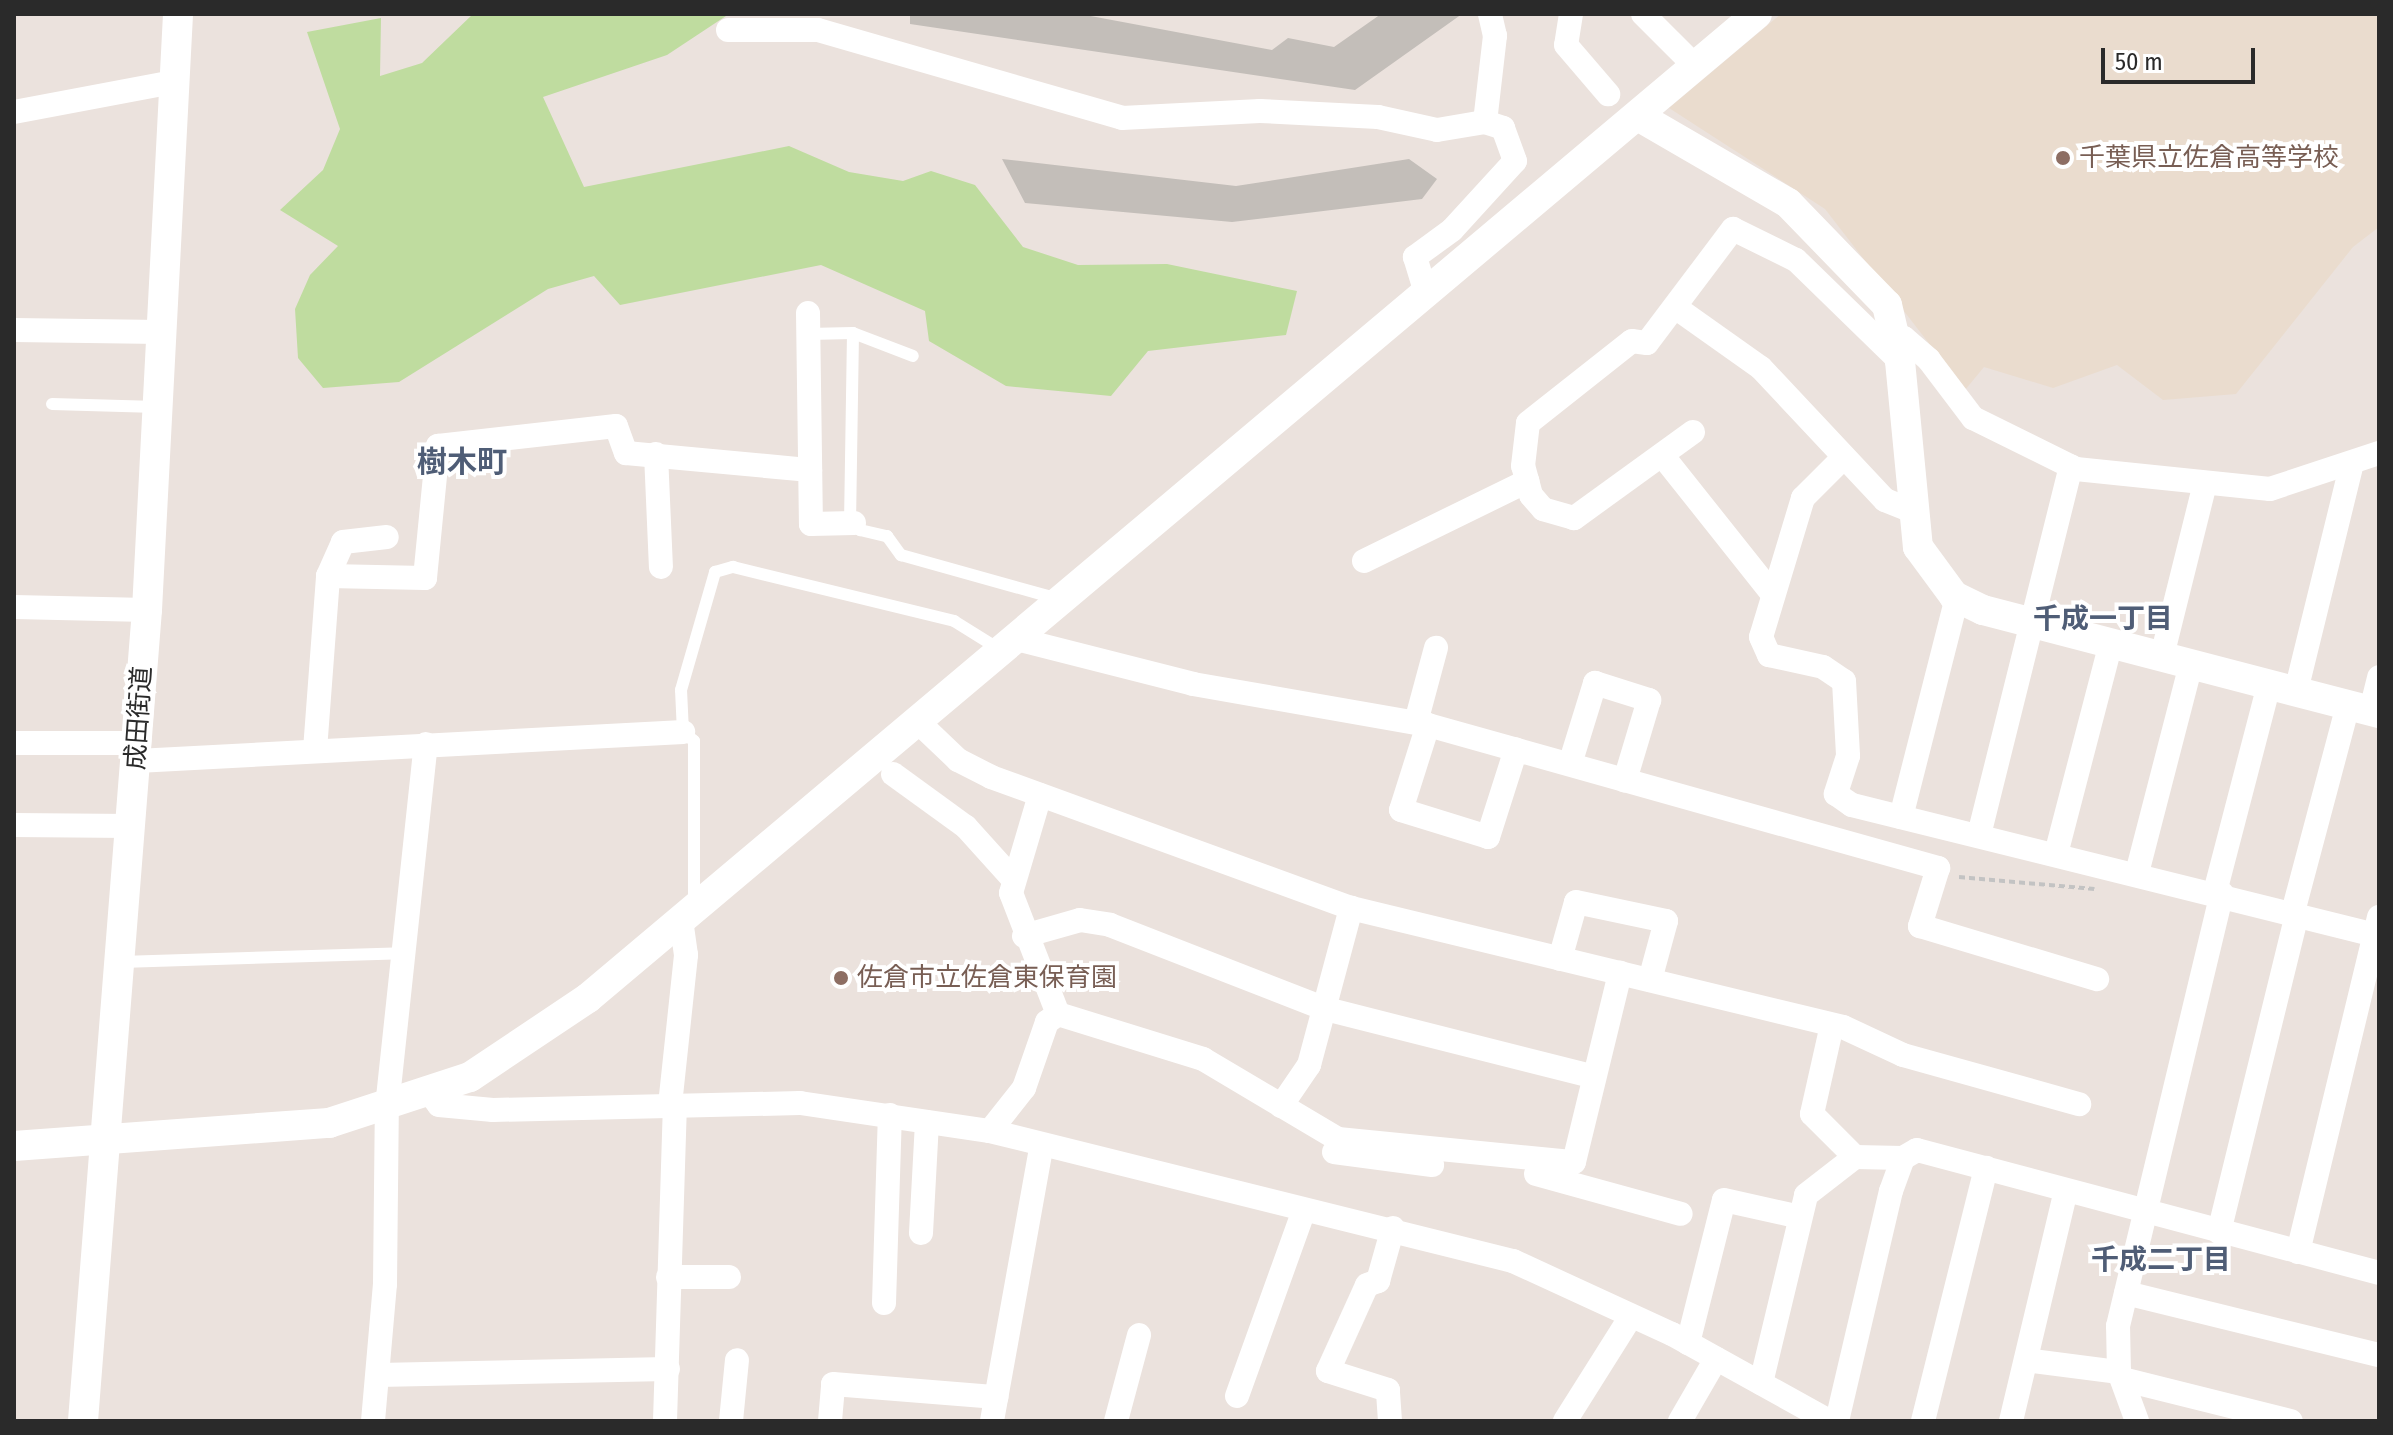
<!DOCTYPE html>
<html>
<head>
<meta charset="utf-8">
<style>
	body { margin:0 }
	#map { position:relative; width:2393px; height:1435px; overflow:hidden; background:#ebe2dd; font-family:"Fira Sans Condensed","Noto Sans JP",sans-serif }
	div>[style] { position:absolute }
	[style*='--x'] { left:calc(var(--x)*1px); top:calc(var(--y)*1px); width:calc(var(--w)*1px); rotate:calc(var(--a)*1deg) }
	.education>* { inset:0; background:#eadcce }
	.green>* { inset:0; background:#bfdc9f }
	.building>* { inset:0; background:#c3beb9 }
	.path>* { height:4px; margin-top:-2px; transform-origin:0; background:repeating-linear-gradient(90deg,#c3c3c3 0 6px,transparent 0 10px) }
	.service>* { height:12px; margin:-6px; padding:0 6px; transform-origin:6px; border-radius:6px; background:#fff }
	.minor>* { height:24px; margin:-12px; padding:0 12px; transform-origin:12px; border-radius:12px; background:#fff }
	.tertiary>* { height:30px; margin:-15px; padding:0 15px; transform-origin:15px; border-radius:15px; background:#fff }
	.dots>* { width:22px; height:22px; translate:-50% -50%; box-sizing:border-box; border:4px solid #fff; border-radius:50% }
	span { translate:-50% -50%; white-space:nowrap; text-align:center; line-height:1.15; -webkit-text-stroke:8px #fff; paint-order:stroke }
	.education-label { font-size:26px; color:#785e54 }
	.left { translate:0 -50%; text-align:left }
	.street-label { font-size:26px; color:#2a2a2a }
	.neighbourhood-label { font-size:28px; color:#4f5d76; font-weight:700 }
	.quarter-label { font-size:30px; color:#4f5d76; font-weight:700 }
	.frame { position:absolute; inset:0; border:16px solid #2a2a2a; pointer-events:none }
	.scale { position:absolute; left:2101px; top:48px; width:154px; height:36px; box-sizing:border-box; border:4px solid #2a2a2a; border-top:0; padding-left:10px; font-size:24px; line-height:28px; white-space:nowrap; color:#2a2a2a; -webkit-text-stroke:6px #fff; paint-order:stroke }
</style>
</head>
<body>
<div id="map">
	<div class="education">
		<i style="clip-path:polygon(1781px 14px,2379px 14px,2379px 227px,2353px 247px,2236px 394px,2163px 400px,2117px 365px,2053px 388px,1984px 367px,1965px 390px,1825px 209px,1669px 108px)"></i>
	</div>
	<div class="green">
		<i style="clip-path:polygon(473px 14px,729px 14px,667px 55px,543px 97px,584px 187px,789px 146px,849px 172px,903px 181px,931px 171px,975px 185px,1023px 247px,1078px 265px,1167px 264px,1297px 291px,1286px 335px,1148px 351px,1111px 396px,1006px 386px,929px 341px,925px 311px,821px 265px,620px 305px,594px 276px,548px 289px,399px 382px,323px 388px,298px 358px,295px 309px,310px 275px,338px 246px,280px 210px,323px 170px,340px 129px,307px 32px,381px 18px,380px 76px,422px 63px)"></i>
	</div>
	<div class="building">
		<i style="clip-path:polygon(910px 14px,1080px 14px,1272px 50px,1288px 38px,1334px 47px,1381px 14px,1462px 14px,1355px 90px,910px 24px)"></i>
		<i style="clip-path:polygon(1002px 159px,1236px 186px,1409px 159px,1437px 179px,1422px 199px,1232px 222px,1025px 203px)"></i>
	</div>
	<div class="path">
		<i style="--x:1959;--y:877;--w:136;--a:5.1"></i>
	</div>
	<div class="service">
		<i style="--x:853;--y:333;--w:185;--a:90.9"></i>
		<i style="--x:850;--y:518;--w:16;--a:50"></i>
		<i style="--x:860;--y:530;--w:28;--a:13"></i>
		<i style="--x:887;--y:536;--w:24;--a:54"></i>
		<i style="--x:901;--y:555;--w:164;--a:15.6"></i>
		<i style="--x:808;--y:334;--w:45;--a:-1.3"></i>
		<i style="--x:853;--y:333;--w:64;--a:21"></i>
		<i style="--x:52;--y:404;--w:105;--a:1.6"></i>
		<i style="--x:694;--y:905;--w:164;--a:-90"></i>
		<i style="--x:694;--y:741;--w:14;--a:-141"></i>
		<i style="--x:683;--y:732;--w:42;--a:-92.7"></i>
		<i style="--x:681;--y:690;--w:123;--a:-73.9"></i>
		<i style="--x:715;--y:572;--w:19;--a:-16"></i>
		<i style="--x:733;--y:567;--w:228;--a:13.7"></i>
		<i style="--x:954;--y:621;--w:53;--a:31.9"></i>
		<i style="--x:121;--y:962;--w:281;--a:-1.8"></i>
	</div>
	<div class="minor">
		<i style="--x:1571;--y:14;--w:31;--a:99"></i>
		<i style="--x:1566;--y:45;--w:65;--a:49.4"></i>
		<i style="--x:1643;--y:14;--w:75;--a:45"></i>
		<i style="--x:728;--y:30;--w:90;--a:0"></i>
		<i style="--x:818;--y:30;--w:316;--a:16.1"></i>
		<i style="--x:1122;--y:118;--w:138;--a:-2.9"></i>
		<i style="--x:1260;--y:111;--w:118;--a:2.9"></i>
		<i style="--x:1378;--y:117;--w:60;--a:12.4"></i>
		<i style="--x:1437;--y:130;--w:49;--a:-9.5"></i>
		<i style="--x:1485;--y:122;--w:19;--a:18"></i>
		<i style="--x:1503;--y:128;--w:35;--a:70"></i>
		<i style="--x:1515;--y:161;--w:93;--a:132.4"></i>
		<i style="--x:1452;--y:230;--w:46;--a:143.9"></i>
		<i style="--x:1415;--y:257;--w:37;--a:73"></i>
		<i style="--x:14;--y:112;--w:162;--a:-10.7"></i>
		<i style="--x:1485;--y:122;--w:87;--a:-83.4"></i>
		<i style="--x:1495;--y:36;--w:23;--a:-103"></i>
		<i style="--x:1675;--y:307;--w:105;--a:35.3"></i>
		<i style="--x:1761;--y:368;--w:181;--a:46.8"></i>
		<i style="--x:1885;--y:500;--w:27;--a:22"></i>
		<i style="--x:808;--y:313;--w:211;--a:89.2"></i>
		<i style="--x:811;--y:524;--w:43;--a:-1.3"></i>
		<i style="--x:14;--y:330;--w:147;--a:0.8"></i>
		<i style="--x:1897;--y:342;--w:8;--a:-30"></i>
		<i style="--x:1904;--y:338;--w:33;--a:41"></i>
		<i style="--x:1929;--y:360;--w:73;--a:52.8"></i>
		<i style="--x:1973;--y:418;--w:115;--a:26.3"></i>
		<i style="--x:2076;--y:469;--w:195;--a:5.9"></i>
		<i style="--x:2270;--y:489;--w:115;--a:-18.3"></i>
		<i style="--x:1693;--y:432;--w:147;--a:144.1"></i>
		<i style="--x:1574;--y:518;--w:32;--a:-164"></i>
		<i style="--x:1543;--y:509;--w:18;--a:-131"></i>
		<i style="--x:1531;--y:495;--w:30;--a:-105"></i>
		<i style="--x:1523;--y:466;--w:43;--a:-83.4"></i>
		<i style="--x:1528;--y:423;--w:132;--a:-38.3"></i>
		<i style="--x:1632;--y:341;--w:15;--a:8"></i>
		<i style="--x:1647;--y:343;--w:143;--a:-53"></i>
		<i style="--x:1733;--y:229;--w:70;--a:26.2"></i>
		<i style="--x:1796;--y:260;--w:145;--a:44.2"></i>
		<i style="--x:656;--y:454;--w:113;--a:87.5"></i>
		<i style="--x:1662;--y:455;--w:174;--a:51.5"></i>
		<i style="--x:1844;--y:457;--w:58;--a:135"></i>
		<i style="--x:1803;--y:498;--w:145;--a:106.8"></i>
		<i style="--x:1761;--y:637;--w:20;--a:66"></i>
		<i style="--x:1769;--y:655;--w:55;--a:12.5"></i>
		<i style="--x:1823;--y:667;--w:25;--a:34"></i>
		<i style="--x:1844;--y:681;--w:75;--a:86.9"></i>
		<i style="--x:1848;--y:756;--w:40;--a:108"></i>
		<i style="--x:1836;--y:794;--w:19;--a:35"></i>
		<i style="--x:1852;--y:805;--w:543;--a:13.96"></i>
		<i style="--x:1364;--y:561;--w:182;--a:-26.1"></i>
		<i style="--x:328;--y:576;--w:97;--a:1.2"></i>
		<i style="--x:425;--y:578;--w:133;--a:-84.4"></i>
		<i style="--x:438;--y:446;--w:179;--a:-6.4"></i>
		<i style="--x:616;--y:426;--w:29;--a:70"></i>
		<i style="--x:626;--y:453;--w:185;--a:5.3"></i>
		<i style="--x:14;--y:607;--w:133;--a:1.3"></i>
		<i style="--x:1013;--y:638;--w:186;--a:14.3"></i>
		<i style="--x:1193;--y:684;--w:239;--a:9.9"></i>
		<i style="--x:1428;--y:725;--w:530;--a:15.66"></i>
		<i style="--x:1938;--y:868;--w:61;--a:107.2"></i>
		<i style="--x:1920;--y:926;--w:185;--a:16.7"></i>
		<i style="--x:2162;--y:656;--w:177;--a:-76"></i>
		<i style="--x:2296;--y:691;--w:231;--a:-76.2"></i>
		<i style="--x:2371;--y:710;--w:34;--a:-76"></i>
		<i style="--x:916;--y:720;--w:58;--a:43.6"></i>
		<i style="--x:958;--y:760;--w:37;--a:27"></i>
		<i style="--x:991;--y:777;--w:383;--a:20"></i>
		<i style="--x:1351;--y:908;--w:506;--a:13.6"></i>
		<i style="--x:1843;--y:1027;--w:66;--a:25"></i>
		<i style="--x:1903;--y:1055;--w:183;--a:15.6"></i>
		<i style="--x:1416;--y:722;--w:77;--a:-74.9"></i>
		<i style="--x:1428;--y:725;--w:89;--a:107.6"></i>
		<i style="--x:1401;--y:810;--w:91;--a:17.2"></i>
		<i style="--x:1488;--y:837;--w:92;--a:-72.3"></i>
		<i style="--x:14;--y:743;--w:124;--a:0"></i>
		<i style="--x:315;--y:750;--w:174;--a:-85.7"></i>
		<i style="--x:328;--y:576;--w:37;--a:-66"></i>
		<i style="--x:343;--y:542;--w:44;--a:-6.5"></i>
		<i style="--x:137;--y:761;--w:547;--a:-3.04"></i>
		<i style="--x:1570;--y:764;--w:85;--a:-72.8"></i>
		<i style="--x:1595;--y:683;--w:57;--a:17.5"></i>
		<i style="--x:1649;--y:700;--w:84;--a:106.7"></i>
		<i style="--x:893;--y:774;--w:90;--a:36"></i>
		<i style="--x:966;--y:827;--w:70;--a:47.9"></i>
		<i style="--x:1040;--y:795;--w:102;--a:106.5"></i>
		<i style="--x:1011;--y:893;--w:130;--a:68.8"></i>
		<i style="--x:1058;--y:1014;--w:152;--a:17.2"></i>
		<i style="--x:1203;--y:1059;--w:157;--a:30.7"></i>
		<i style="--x:1338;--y:1139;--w:237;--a:5.6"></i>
		<i style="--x:1574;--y:1162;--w:195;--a:-76.3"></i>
		<i style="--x:1901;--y:817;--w:227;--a:-75.7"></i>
		<i style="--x:14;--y:825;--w:117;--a:0.5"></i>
		<i style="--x:1979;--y:835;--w:380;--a:-76"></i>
		<i style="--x:2056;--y:854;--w:218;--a:-75.4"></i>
		<i style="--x:2137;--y:873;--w:216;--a:-75.5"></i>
		<i style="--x:2215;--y:892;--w:215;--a:-75.4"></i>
		<i style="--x:2293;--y:912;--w:214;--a:-75.1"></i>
		<i style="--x:1024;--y:936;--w:58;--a:-15.9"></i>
		<i style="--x:1080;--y:920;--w:30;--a:9"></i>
		<i style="--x:1110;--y:925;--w:232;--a:21.3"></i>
		<i style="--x:1326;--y:1009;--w:276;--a:14.2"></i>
		<i style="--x:1560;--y:959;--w:59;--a:-74.3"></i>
		<i style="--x:1576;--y:902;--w:92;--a:11.9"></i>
		<i style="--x:1666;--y:921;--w:61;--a:105.2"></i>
		<i style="--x:1832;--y:1025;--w:91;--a:102.7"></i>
		<i style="--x:1812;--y:1114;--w:61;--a:45"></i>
		<i style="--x:429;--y:1092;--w:16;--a:52"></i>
		<i style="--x:439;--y:1105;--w:54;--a:5.3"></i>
		<i style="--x:493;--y:1110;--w:307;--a:-1.3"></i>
		<i style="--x:800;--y:1103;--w:192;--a:8.4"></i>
		<i style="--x:990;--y:1131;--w:55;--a:-51.7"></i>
		<i style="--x:1024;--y:1088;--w:70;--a:-70.8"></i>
		<i style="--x:1047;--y:1022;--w:14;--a:-36"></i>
		<i style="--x:670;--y:1105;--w:151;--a:-83.9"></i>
		<i style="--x:686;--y:955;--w:36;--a:-98"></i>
		<i style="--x:1281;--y:1106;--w:50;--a:-55.7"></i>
		<i style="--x:1309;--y:1065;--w:163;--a:-75"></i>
		<i style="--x:990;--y:1131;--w:539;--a:13.96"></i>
		<i style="--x:1513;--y:1261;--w:175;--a:24.7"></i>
		<i style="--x:1672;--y:1334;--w:179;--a:29"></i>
		<i style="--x:1334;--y:1152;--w:99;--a:7.6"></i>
		<i style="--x:1536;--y:1174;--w:150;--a:15.4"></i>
		<i style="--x:2219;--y:1232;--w:327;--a:-76.2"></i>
		<i style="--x:921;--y:1233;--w:111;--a:-86.9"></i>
		<i style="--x:2298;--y:1252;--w:345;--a:-76.4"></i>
		<i style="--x:668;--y:1277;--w:61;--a:0"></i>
		<i style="--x:2126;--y:1293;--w:260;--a:13.8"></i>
		<i style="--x:884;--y:1303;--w:188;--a:-88.2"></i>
		<i style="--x:1688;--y:1343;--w:147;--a:-75.9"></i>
		<i style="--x:1724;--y:1200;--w:78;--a:12.6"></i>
		<i style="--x:2026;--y:1360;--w:94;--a:7.4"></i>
		<i style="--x:378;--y:1375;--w:290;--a:-1.2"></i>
		<i style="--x:2122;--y:1379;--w:174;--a:14"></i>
		<i style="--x:1761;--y:1383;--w:193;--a:-76.5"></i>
		<i style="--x:1806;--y:1195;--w:62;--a:-37.8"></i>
		<i style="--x:1855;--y:1157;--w:48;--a:1.2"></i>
		<i style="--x:1237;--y:1396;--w:198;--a:-70.2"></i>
		<i style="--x:373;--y:1421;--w:138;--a:-85"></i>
		<i style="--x:385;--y:1284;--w:177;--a:-89.4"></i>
		<i style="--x:387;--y:1107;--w:365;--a:-83.9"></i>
		<i style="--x:665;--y:1421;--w:316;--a:-88.2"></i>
		<i style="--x:731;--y:1421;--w:61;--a:-84.4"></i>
		<i style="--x:830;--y:1421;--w:37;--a:-85"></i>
		<i style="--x:833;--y:1384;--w:164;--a:4.6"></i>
		<i style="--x:992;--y:1421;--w:281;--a:-79.8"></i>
		<i style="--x:1116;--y:1421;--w:89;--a:-75"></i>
		<i style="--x:1390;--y:1421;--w:31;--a:-94"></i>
		<i style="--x:1388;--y:1390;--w:63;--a:-162.4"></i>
		<i style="--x:1328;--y:1371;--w:94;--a:-65.6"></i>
		<i style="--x:1367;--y:1285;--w:12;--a:-20"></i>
		<i style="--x:1378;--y:1281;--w:55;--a:-74.2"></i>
		<i style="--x:1565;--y:1421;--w:124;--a:-57.8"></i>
		<i style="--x:1680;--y:1421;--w:72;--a:-59.9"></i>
		<i style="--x:1837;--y:1421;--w:236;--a:-76.8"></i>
		<i style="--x:1891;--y:1191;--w:35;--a:-70"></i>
		<i style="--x:1903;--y:1158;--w:16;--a:-30"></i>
		<i style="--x:1917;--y:1150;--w:478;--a:14.9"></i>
		<i style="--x:1923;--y:1421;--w:261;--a:-76"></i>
		<i style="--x:2011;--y:1421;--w:237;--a:-76.6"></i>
		<i style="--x:2137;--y:1421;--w:52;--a:-110.2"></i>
		<i style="--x:2119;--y:1372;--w:46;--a:-91.2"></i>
		<i style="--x:2118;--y:1326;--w:445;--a:-76.5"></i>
	</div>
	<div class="tertiary">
		<i style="--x:1638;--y:116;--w:173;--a:30.1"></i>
		<i style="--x:1788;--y:203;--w:142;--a:45.9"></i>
		<i style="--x:1887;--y:305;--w:57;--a:76.9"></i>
		<i style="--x:1900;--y:361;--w:187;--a:84.5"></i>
		<i style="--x:1918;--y:547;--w:61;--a:53.7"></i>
		<i style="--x:1954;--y:596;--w:32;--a:26"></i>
		<i style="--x:1983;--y:610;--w:409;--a:14.6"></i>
		<i style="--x:14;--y:1146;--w:316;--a:-4.2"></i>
		<i style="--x:329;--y:1123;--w:148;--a:-18.1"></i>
		<i style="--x:470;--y:1077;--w:142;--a:-33.8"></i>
		<i style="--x:588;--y:998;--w:1528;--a:-40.09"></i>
		<i style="--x:83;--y:1421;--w:814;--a:-85.49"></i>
		<i style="--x:147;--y:610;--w:597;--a:-87.02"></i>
	</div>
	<div class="dots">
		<i style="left:2063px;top:158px;background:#8d6e63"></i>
		<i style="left:841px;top:978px;background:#8d6e63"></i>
	</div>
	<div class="education-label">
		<span class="left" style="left:2079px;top:158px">千葉県立佐倉高等学校</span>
		<span class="left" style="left:857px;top:978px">佐倉市立佐倉東保育園</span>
	</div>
	<div class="street-label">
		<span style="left:139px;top:718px;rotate:-86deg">成田街道</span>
	</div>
	<div class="neighbourhood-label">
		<span style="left:2103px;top:619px">千成一丁目</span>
		<span style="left:2161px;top:1260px">千成二丁目</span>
	</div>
	<div class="quarter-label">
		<span style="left:462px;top:462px">樹木町</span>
	</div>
	<div class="frame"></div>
	<div class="scale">50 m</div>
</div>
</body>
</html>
